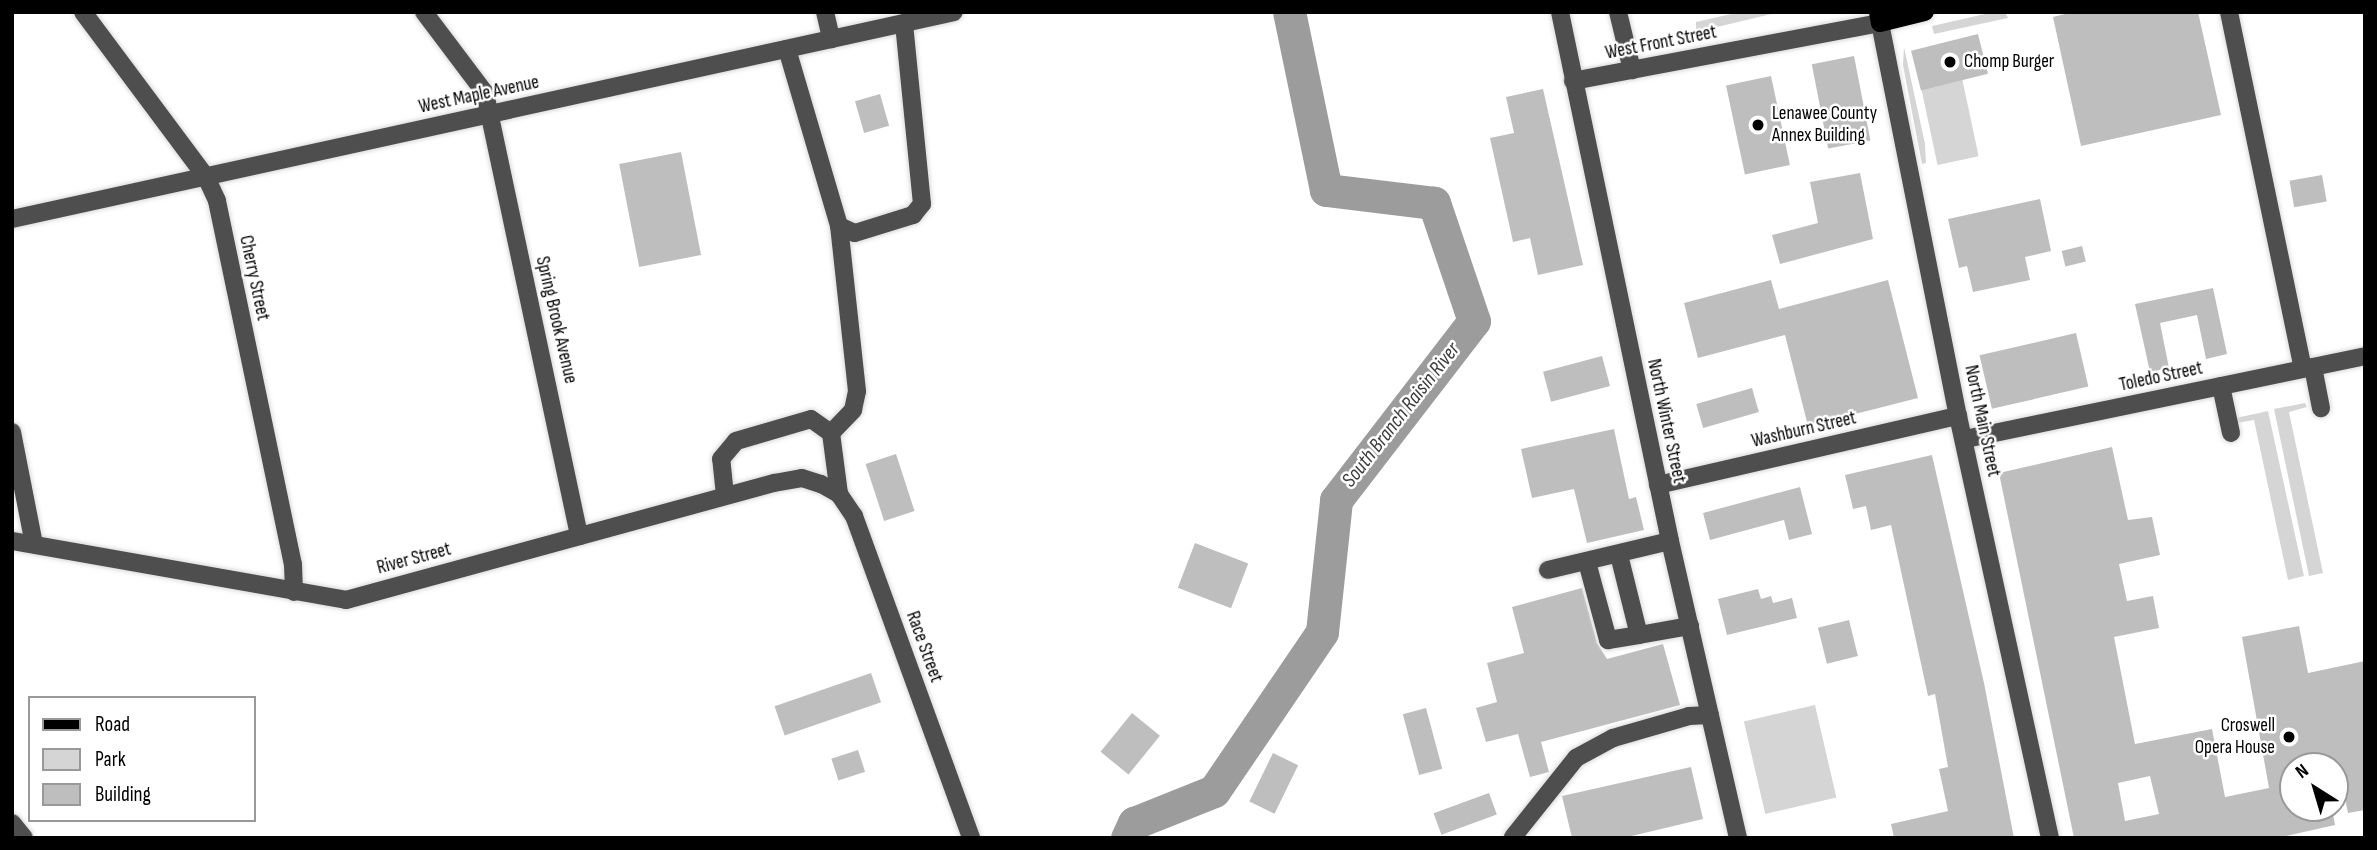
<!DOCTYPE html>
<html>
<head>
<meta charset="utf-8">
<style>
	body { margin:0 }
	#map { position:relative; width:2377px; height:850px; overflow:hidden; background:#fff; font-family:"Sofia Sans Condensed",sans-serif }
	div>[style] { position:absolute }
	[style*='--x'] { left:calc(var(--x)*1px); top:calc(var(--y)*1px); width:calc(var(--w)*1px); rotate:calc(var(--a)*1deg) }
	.green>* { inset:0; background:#d5d5d5; transform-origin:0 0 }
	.river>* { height:33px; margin:-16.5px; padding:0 16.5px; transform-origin:16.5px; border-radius:16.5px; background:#9c9c9c }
	.building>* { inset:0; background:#bebebe; transform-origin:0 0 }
	.roads { filter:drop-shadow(0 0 2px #dbdbdb) drop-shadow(0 0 2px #dbdbdb) }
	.minor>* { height:18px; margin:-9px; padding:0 9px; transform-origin:9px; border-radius:9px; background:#4e4e4e }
	.major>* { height:18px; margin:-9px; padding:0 9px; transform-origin:9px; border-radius:9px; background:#000 }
	.dots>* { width:19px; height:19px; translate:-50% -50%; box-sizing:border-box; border:4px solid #fff; border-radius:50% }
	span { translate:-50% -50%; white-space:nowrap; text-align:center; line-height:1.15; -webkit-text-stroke:5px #fff; paint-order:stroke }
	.street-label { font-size:19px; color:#000 }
	.poi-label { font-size:19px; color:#000 }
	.left { translate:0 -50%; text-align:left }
	.right { translate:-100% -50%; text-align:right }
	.water-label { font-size:21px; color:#3d3d3d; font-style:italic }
	.frame { position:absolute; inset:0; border:14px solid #000; pointer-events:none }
	.legend { position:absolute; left:28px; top:696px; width:228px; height:126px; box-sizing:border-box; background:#fff; border:2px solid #999; margin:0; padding:9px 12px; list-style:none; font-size:21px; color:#000 }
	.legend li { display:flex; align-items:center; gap:14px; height:35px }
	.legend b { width:35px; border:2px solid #999 }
	.north { position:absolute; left:2279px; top:752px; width:70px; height:70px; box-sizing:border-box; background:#fff; border:2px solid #999; border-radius:50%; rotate:323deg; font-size:19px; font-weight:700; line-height:28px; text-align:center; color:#000 }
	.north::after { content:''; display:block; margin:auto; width:24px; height:32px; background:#000; clip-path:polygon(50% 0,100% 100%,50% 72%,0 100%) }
</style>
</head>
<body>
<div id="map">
	<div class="green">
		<i style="clip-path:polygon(1740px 12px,1780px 12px,1696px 32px,1696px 22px)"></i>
		<i style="clip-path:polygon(1994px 12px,2005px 12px,2008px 18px,1934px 34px,1932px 26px)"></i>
		<i style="clip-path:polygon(1904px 47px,1925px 144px,1926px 163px,1922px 164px,1903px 65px)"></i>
		<i style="left:1962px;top:78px;width:80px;height:42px;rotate:78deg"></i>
		<i style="clip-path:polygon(2305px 403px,2307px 407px,2289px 412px,2323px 573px,2309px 576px,2274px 409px)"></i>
		<i style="clip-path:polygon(2268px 411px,2304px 576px,2288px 580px,2254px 420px,2237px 423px,2236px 418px)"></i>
		<i style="left:1815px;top:705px;width:95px;height:73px;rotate:77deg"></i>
	</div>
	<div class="river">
		<i style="--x:1127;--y:838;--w:17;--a:-65"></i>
		<i style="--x:1134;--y:823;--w:86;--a:-21.8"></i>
		<i style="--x:1214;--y:791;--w:192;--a:-55.8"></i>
		<i style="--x:1322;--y:632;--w:133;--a:-83.9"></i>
		<i style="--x:1336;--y:500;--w:226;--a:-52.4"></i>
		<i style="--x:1474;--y:321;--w:125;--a:-108.7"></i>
		<i style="--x:1434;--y:203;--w:109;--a:-173.1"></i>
		<i style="--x:1326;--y:190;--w:182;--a:-101.7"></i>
	</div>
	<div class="building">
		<i style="clip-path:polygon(2073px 12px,2198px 12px,2221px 115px,2081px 146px,2053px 17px)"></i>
		<i style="left:1978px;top:34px;width:41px;height:69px;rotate:76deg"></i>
		<i style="left:1854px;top:56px;width:86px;height:43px;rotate:79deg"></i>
		<i style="left:1771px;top:76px;width:91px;height:46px;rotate:78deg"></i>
		<i style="clip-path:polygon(1543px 89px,1583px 265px,1538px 275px,1530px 238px,1513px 242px,1490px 138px,1514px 133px,1506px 97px)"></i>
		<i style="left:880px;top:94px;width:33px;height:26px;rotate:74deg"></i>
		<i style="left:681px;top:152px;width:105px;height:63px;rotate:79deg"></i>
		<i style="clip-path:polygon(1860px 173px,1873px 239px,1780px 264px,1772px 235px,1818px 223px,1810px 182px)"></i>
		<i style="left:2322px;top:175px;width:27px;height:33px;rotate:80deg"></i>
		<i style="clip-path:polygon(2040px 199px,2051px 251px,2025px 257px,2030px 280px,1973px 292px,1967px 266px,1959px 268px,1948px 219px)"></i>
		<i style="left:2082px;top:246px;width:16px;height:21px;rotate:76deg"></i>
		<i style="clip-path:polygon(1771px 280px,1779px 309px,1888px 280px,1918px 398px,1808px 426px,1785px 335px,1698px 358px,1684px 303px)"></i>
		<i style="clip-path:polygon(2213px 288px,2227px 354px,2206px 359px,2197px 315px,2160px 323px,2169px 368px,2150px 372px,2135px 304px)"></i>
		<i style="left:2076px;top:333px;width:55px;height:99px;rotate:77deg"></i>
		<i style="left:1602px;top:356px;width:31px;height:61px;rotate:75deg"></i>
		<i style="left:1752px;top:388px;width:25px;height:58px;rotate:74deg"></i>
		<i style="clip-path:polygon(1614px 429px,1629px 499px,1636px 497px,1644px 530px,1587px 543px,1574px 489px,1532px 498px,1521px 449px)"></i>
		<i style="clip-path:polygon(evenodd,2112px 447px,2128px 520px,2152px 517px,2160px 555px,2119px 564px,2127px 601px,2153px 596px,2159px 628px,2114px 637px,2135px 744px,2212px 729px,2225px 797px,2269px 788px,2242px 637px,2299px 626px,2308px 673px,2365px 661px,2365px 810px,2348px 813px,2338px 766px,2293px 766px,2293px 808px,2332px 808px,2335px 825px,2277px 838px,2074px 838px,1999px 473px,2112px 447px,2150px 776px,2159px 814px,2125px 821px,2118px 783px,2150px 776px)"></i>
		<i style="left:896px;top:454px;width:60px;height:32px;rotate:72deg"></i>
		<i style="clip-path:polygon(1932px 455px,1984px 683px,2014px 838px,1894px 838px,1891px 824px,1948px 811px,1939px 769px,1948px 767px,1935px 694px,1928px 696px,1891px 525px,1871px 530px,1866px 506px,1853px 509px,1845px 475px)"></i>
		<i style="clip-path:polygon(1800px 487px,1812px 534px,1789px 540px,1784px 520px,1710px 540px,1703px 513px)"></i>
		<i style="left:1195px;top:543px;width:57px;height:48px;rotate:21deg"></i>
		<i style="clip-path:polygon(1582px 588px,1597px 643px,1607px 659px,1663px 644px,1680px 705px,1541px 742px,1549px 772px,1530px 777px,1518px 734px,1486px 742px,1476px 708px,1497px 702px,1487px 663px,1524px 653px,1512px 607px)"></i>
		<i style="clip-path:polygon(1758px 589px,1761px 599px,1771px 596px,1773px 603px,1792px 598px,1797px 618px,1727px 635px,1718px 599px)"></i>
		<i style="left:1849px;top:620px;width:37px;height:32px;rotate:76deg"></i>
		<i style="left:871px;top:673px;width:31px;height:102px;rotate:71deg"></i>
		<i style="left:1426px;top:708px;width:63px;height:24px;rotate:75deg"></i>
		<i style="left:1132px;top:713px;width:36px;height:50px;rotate:39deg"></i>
		<i style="left:858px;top:750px;width:23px;height:28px;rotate:72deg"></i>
		<i style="left:1273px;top:753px;width:28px;height:54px;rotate:26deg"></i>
		<i style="clip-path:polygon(1691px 767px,1703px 819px,1623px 838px,1572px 838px,1562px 796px)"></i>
		<i style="left:1489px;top:793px;width:23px;height:59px;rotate:70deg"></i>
	</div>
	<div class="roads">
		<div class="minor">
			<i style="--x:83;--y:12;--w:206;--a:53.3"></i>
			<i style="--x:206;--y:177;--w:26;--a:65"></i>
			<i style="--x:217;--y:201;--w:371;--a:78.2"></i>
			<i style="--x:293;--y:564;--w:28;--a:88"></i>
			<i style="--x:424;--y:12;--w:101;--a:53"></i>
			<i style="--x:485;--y:93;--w:453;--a:78"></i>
			<i style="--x:825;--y:12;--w:28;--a:77"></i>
			<i style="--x:1560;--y:12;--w:540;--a:78.25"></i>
			<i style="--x:1670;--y:541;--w:305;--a:77.1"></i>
			<i style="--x:1618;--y:12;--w:60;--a:76.4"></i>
			<i style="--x:2229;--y:12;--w:364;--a:78.3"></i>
			<i style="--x:787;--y:49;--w:184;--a:73.6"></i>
			<i style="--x:839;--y:226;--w:17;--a:24"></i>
			<i style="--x:855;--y:233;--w:61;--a:-17.2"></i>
			<i style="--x:913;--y:215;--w:14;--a:-51"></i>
			<i style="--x:922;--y:204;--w:182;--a:-95.7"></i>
			<i style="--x:1573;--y:81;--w:312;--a:-10.7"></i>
			<i style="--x:1880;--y:23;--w:401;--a:78.8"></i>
			<i style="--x:1958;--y:416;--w:432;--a:77.7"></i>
			<i style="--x:12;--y:219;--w:964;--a:-12.39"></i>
			<i style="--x:2313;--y:367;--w:42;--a:79"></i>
			<i style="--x:2221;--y:386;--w:48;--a:78"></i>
			<i style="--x:12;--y:432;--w:114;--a:78.9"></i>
			<i style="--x:831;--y:433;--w:32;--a:-46"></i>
			<i style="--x:853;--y:410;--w:19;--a:-78"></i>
			<i style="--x:857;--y:391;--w:166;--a:-96.2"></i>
			<i style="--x:1965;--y:439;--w:409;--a:-11.7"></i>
			<i style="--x:1658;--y:485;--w:308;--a:-13"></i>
			<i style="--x:725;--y:495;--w:36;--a:-96"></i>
			<i style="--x:721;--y:459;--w:23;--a:-50"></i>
			<i style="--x:736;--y:441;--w:78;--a:-16.3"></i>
			<i style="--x:811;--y:419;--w:24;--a:35"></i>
			<i style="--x:831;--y:433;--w:62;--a:82.5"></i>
			<i style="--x:12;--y:541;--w:339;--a:10"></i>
			<i style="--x:346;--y:600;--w:444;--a:-15.3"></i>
			<i style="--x:774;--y:483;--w:28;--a:-10"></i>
			<i style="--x:802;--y:478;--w:20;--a:18"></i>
			<i style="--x:821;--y:484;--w:21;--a:29"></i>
			<i style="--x:839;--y:494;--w:27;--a:56"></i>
			<i style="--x:854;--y:516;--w:343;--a:70"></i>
			<i style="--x:1619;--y:555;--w:82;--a:76"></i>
			<i style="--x:1639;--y:635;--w:52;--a:-10"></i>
			<i style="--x:1587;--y:562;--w:81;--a:74.9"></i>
			<i style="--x:1608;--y:640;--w:31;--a:-9"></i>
			<i style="--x:1548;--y:570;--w:125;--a:-13.4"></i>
			<i style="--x:12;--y:823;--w:19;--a:51"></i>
			<i style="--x:1513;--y:837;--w:101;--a:-51.4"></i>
			<i style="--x:1576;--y:758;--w:42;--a:-28.4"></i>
			<i style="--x:1613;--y:738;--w:79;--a:-16.1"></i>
			<i style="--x:1689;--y:716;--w:21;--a:-3"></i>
		</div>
		<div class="major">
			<i style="--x:1878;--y:12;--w:11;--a:80"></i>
			<i style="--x:1880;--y:23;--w:46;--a:-13.7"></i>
		</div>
	</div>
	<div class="dots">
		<i style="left:1950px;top:62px;background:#000"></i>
		<i style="left:1758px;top:125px;background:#000"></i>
		<i style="left:2289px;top:737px;background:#000"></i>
	</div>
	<div class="street-label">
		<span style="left:1661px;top:43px;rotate:-11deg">West Front Street</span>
		<span style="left:479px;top:95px;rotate:-12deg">West Maple Avenue</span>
		<span style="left:254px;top:278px;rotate:78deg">Cherry Street</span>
		<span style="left:556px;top:320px;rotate:77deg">Spring Brook Avenue</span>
		<span style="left:2161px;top:377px;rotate:-12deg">Toledo Street</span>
		<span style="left:1666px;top:421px;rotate:78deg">North Winter Street</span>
		<span style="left:1982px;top:421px;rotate:78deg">North Main Street</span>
		<span style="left:1804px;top:430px;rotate:-13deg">Washburn Street</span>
		<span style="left:414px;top:559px;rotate:-15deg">River Street</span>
		<span style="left:924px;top:647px;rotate:70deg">Race Street</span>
	</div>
	<div class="poi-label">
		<span class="left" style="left:1964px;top:62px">Chomp Burger</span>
		<span class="left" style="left:1772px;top:125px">Lenawee County<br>Annex Building</span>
		<span class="right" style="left:2275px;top:737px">Croswell<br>Opera House</span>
	</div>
	<div class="water-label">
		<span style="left:1401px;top:415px;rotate:-52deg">South Branch Raisin River</span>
	</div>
	<div class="frame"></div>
	<ul class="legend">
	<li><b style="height:9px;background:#000"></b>Road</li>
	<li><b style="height:19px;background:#d5d5d5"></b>Park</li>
	<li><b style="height:19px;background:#bebebe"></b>Building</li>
	</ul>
	<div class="north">N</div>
</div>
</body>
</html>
